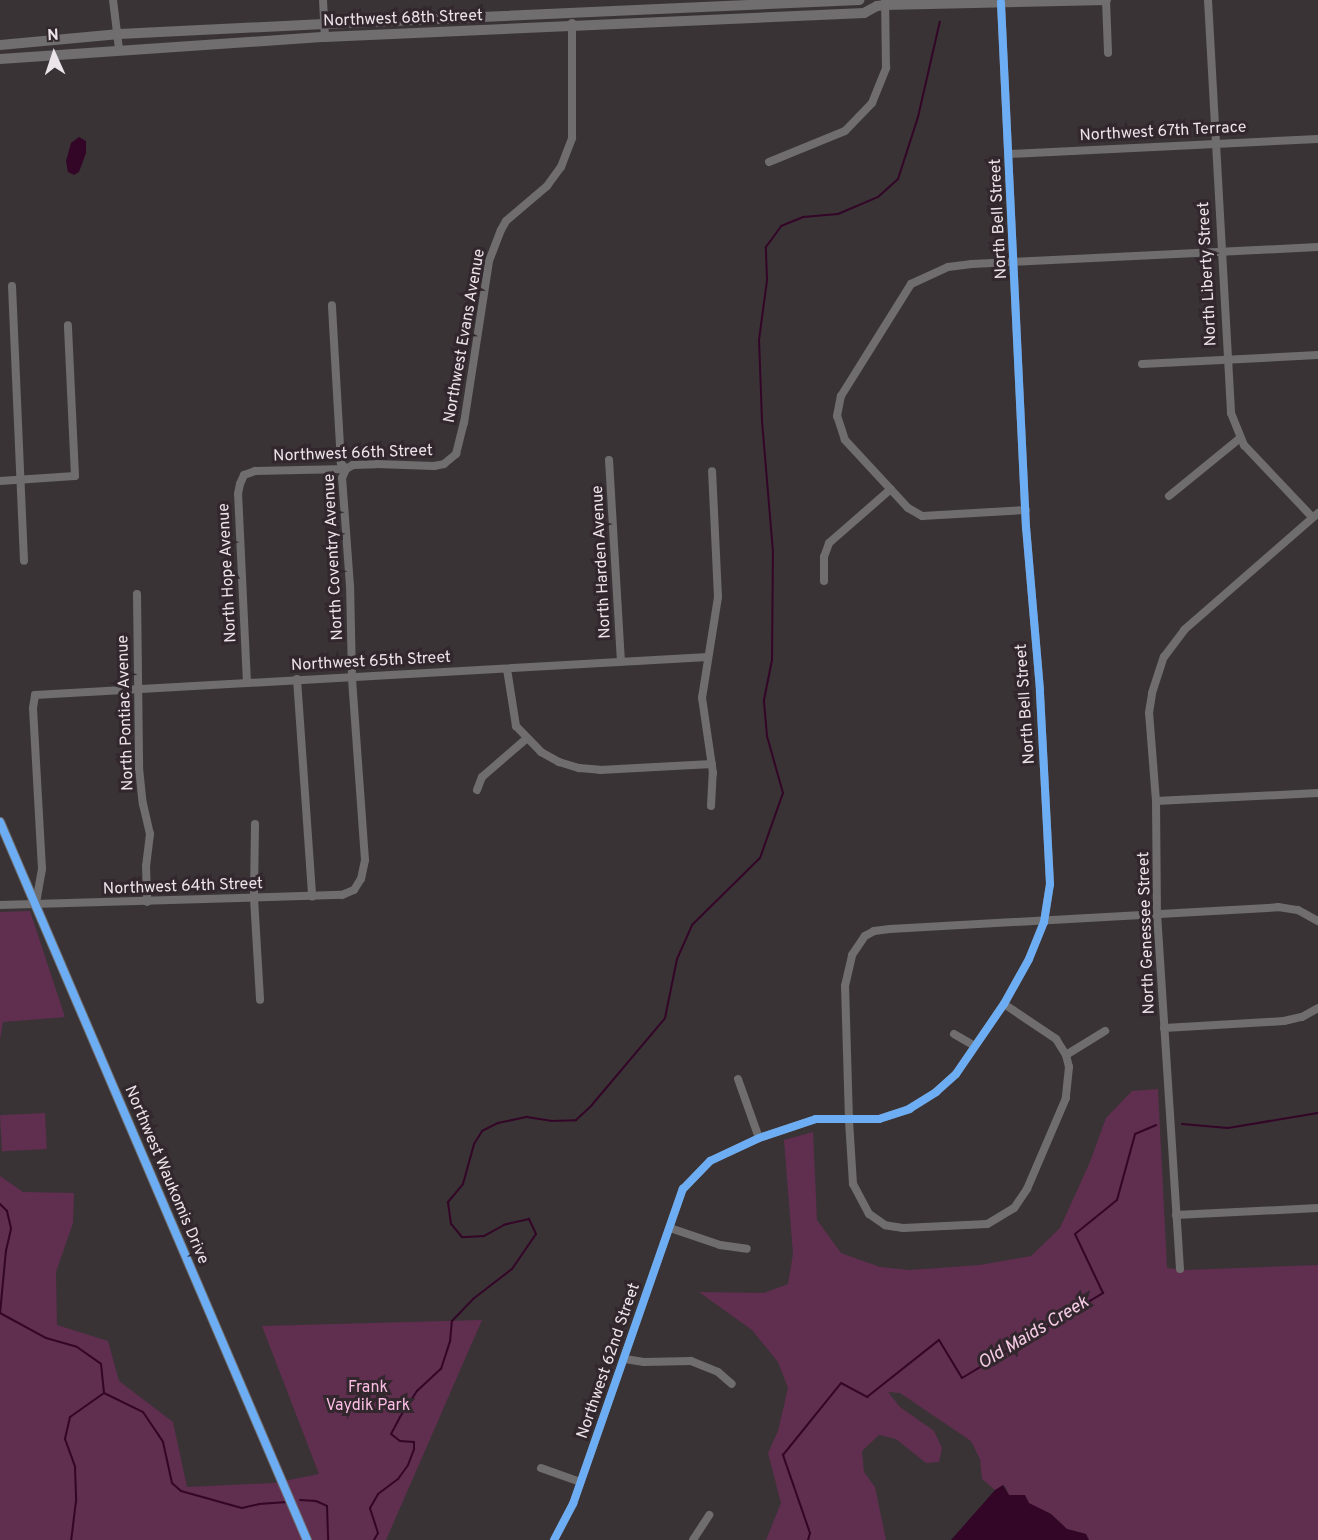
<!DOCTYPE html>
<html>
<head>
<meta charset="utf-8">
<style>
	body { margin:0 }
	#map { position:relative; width:1318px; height:1540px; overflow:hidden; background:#393336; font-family:Overpass,sans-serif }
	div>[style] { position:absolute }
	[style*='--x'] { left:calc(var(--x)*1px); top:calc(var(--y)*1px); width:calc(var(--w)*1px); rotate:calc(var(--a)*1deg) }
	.green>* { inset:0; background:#602e4f; transform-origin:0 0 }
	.water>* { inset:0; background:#330627 }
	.stream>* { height:2px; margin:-1px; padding:0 1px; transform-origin:1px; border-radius:1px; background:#330627 }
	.minor>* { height:8px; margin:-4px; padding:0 4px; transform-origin:4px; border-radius:4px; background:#6f6d6e }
	.major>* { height:10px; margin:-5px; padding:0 5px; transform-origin:5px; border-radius:5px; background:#706e6f }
	.cycleway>* { height:8px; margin:-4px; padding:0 4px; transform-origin:4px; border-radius:4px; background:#6dadf4 }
	span { translate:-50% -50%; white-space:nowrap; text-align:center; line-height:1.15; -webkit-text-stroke:6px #31272d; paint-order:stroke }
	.street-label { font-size:16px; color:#ebe4e9 }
	.park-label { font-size:16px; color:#fcbee5 }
	.water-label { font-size:18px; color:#f7cde7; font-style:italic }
	.north { position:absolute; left:24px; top:24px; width:60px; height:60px; -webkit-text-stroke:4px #31272d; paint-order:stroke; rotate:357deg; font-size:16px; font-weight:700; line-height:24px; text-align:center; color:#ebe4e9 }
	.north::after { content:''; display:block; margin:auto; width:21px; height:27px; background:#ebe4e9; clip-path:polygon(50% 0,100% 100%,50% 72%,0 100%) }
</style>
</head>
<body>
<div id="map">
	<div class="green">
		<i style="clip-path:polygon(30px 911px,65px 1017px,3px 1022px,0 1040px,0 912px)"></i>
		<i style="clip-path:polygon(1158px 1089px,1167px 1268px,1185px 1270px,1318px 1265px,1318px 1540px,1089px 1540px,1086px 1534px,1067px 1529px,1051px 1514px,1009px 1495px,1005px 1486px,995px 1490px,982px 1479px,980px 1459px,971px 1441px,900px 1393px,888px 1392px,900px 1407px,934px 1431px,942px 1448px,939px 1462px,926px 1463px,896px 1439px,879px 1435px,862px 1451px,864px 1472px,875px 1487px,886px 1540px,766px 1540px,781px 1503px,768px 1453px,778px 1431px,788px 1388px,778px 1362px,752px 1330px,699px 1292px,764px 1293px,788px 1284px,793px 1254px,784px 1140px,813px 1132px,817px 1220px,841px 1253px,880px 1267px,910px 1270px,980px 1265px,1031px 1256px,1060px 1228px,1090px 1162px,1106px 1118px,1132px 1091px)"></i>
		<i style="left:45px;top:1113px;width:36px;height:45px;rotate:87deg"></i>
		<i style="clip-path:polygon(0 1176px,23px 1192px,74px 1193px,73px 1223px,56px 1272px,57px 1325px,108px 1341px,119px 1381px,173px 1422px,187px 1487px,274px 1483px,319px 1474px,262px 1326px,482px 1320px,386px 1540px,0 1540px)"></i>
	</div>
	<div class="water">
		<i style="clip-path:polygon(79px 137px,86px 141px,86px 153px,79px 172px,74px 175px,68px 172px,66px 161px,71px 143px)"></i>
		<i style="clip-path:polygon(1003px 1485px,1009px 1495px,1025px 1495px,1029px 1503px,1051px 1514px,1067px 1529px,1086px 1534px,1089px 1540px,951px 1540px,995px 1490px)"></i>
	</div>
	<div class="stream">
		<i style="--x:1182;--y:1124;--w:46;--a:5"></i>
		<i style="--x:1228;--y:1128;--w:91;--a:-9.5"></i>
		<i style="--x:0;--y:1204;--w:10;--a:45"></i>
		<i style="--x:7;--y:1211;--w:18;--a:77"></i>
		<i style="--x:11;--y:1229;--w:22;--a:103"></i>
		<i style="--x:6;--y:1250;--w:63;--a:95.4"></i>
		<i style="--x:0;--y:1313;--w:52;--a:28.5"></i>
		<i style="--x:46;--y:1338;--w:32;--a:16"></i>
		<i style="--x:77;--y:1347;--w:29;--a:35"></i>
		<i style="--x:101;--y:1364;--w:29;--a:84"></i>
		<i style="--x:104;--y:1393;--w:42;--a:144.8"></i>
		<i style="--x:70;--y:1417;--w:23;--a:103"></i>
		<i style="--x:65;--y:1439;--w:30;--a:70"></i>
		<i style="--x:75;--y:1467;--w:34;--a:88"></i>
		<i style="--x:76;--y:1501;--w:39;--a:97"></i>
		<i style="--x:104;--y:1393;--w:43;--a:26"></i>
		<i style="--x:143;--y:1412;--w:36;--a:56"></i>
		<i style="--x:163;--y:1442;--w:42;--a:77.6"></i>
		<i style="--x:172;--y:1483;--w:12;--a:42"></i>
		<i style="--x:181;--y:1491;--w:63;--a:15.6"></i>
		<i style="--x:242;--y:1508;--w:17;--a:-13"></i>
		<i style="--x:259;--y:1504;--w:28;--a:-4"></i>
		<i style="--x:300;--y:1500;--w:16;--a:4"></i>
		<i style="--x:316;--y:1501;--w:12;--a:24"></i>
		<i style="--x:327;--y:1506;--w:34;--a:88"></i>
		<i style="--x:374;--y:1540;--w:8;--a:-60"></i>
		<i style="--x:378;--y:1533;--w:26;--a:-108"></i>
		<i style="--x:370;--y:1508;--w:16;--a:-60"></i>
		<i style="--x:378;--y:1494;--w:25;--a:-37"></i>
		<i style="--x:398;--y:1479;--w:17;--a:-54"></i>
		<i style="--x:408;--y:1465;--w:17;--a:-69"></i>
		<i style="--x:414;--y:1449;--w:7;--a:-90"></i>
		<i style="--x:414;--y:1442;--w:14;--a:-176"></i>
		<i style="--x:400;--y:1441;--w:11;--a:-142"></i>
		<i style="--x:391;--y:1434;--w:19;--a:-62"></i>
		<i style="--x:400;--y:1417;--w:31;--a:-57"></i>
		<i style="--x:417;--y:1391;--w:33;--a:-43"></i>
		<i style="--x:441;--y:1369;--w:28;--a:-72"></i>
		<i style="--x:450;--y:1342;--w:21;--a:-85"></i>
		<i style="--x:452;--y:1321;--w:30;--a:-46"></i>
		<i style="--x:473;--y:1299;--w:49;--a:-37.6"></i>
		<i style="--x:512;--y:1269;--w:42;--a:-55.6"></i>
		<i style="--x:536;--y:1234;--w:17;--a:-115"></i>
		<i style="--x:529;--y:1219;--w:26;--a:167"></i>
		<i style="--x:504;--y:1225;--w:23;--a:151"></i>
		<i style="--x:484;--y:1236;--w:22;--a:177"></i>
		<i style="--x:462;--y:1237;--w:17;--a:-130"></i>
		<i style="--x:451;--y:1224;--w:22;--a:-98"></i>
		<i style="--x:448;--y:1202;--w:23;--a:-50"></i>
		<i style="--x:463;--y:1184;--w:41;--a:-74.6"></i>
		<i style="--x:474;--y:1144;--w:15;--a:-58"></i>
		<i style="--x:482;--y:1131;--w:18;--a:-27"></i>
		<i style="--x:498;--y:1123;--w:30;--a:-12"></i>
		<i style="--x:527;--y:1117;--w:24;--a:9"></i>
		<i style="--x:551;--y:1121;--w:25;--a:-2"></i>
		<i style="--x:576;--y:1120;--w:21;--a:-43"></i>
		<i style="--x:591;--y:1106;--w:115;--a:-49.9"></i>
		<i style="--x:665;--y:1018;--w:60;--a:-78.5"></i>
		<i style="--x:677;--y:959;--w:37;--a:-66"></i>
		<i style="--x:692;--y:925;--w:95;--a:-44.6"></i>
		<i style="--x:760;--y:858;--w:69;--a:-70.5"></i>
		<i style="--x:783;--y:793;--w:59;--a:-105.7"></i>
		<i style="--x:767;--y:736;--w:36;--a:-95"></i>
		<i style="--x:764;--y:700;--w:41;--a:-78.7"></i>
		<i style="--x:772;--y:660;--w:108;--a:-89.5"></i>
		<i style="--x:773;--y:552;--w:131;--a:-94.8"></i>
		<i style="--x:762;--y:421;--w:81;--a:-92.1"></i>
		<i style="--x:759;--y:340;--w:61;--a:-82.4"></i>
		<i style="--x:767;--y:280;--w:33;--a:-92"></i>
		<i style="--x:766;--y:247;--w:26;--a:-54"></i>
		<i style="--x:781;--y:226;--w:24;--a:-22"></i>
		<i style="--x:803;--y:217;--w:35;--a:-5"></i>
		<i style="--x:838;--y:214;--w:43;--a:-23"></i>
		<i style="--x:878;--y:197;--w:27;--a:-42"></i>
		<i style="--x:898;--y:179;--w:65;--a:-72.1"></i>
		<i style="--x:918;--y:117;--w:98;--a:-77.1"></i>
		<i style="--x:808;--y:1540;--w:7;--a:-74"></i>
		<i style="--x:810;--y:1533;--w:83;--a:-109.1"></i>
		<i style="--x:783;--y:1455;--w:92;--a:-51.1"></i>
		<i style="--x:841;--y:1383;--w:30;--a:28"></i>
		<i style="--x:867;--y:1397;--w:92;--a:-38.4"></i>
		<i style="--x:939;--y:1340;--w:44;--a:58.8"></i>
		<i style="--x:962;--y:1378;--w:165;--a:-31.1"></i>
		<i style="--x:1103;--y:1293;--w:65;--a:-115.4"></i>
		<i style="--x:1075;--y:1234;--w:54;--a:-39"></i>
		<i style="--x:1117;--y:1200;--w:68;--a:-74.7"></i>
		<i style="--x:1135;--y:1134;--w:23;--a:-23"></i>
	</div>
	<div class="minor">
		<i style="--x:113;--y:0;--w:49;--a:83"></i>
		<i style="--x:323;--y:0;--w:37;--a:87"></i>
		<i style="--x:1106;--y:0;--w:53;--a:87.8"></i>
		<i style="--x:1208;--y:0;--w:414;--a:86.8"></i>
		<i style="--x:1231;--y:413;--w:35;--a:68"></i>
		<i style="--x:1244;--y:445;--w:99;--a:46.6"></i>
		<i style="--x:1009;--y:154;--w:309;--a:-2.8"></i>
		<i style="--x:769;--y:162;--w:82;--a:-22.2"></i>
		<i style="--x:845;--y:131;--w:39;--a:-46"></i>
		<i style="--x:872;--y:103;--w:38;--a:-68"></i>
		<i style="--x:886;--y:68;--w:68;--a:-90.8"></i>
		<i style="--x:12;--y:286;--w:275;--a:87.5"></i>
		<i style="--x:1142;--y:364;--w:176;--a:-2.9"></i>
		<i style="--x:609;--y:460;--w:202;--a:86.6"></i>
		<i style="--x:0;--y:481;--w:75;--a:-3.8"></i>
		<i style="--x:75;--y:476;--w:151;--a:-92.7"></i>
		<i style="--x:1169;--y:496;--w:92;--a:-39.2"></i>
		<i style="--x:1026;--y:510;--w:104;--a:176.7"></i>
		<i style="--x:922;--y:516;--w:16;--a:-150"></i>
		<i style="--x:908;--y:508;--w:93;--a:-132.8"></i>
		<i style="--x:845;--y:440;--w:25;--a:-108"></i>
		<i style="--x:837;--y:416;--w:20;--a:-79"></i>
		<i style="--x:841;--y:396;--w:132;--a:-58"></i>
		<i style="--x:911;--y:284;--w:41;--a:-24.7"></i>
		<i style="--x:948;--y:267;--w:24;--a:-7"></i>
		<i style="--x:972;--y:264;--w:346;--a:-2.8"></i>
		<i style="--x:824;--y:581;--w:24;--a:-90"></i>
		<i style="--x:824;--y:557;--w:15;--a:-70"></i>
		<i style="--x:829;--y:543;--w:82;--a:-41.1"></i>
		<i style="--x:137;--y:594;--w:174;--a:89.3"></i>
		<i style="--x:139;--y:768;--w:36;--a:84"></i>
		<i style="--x:143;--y:804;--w:31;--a:77"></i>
		<i style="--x:150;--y:834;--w:32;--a:97"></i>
		<i style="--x:146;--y:866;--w:36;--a:88"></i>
		<i style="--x:507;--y:669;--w:58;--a:81"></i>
		<i style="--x:516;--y:726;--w:36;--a:46"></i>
		<i style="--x:541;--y:752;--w:21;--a:29"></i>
		<i style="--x:559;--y:762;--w:21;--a:17"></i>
		<i style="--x:579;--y:768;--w:21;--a:5"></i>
		<i style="--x:600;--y:770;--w:112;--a:-3.1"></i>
		<i style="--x:297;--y:679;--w:218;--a:86"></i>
		<i style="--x:247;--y:683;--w:189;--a:-92.7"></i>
		<i style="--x:238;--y:494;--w:10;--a:-79"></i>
		<i style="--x:240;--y:484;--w:10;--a:-66"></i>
		<i style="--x:244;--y:475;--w:12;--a:-20"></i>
		<i style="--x:255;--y:471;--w:91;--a:-1.3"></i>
		<i style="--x:346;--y:469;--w:8;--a:-30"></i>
		<i style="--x:353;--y:465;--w:23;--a:-2"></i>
		<i style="--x:376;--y:464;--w:58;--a:2"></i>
		<i style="--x:434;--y:466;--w:10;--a:-11"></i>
		<i style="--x:444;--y:464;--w:16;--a:-40"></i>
		<i style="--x:456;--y:454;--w:32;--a:-76"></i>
		<i style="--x:464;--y:423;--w:164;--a:-81.2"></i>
		<i style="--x:489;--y:261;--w:33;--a:-69"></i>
		<i style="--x:501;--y:230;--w:10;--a:-61"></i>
		<i style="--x:506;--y:221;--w:54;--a:-40.5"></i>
		<i style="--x:547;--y:186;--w:24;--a:-54"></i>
		<i style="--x:561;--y:167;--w:31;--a:-69"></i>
		<i style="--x:572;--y:138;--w:115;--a:-90"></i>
		<i style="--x:477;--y:790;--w:14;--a:-69"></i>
		<i style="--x:482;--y:777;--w:58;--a:-40.8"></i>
		<i style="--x:1156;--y:801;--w:162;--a:-2.8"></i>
		<i style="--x:711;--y:806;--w:33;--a:-87"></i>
		<i style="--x:713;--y:773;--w:76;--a:-98.3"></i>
		<i style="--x:702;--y:698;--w:102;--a:-81"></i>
		<i style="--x:718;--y:597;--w:126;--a:-92.7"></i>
		<i style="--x:255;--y:824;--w:74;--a:90.8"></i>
		<i style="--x:254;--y:898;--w:102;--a:86.6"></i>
		<i style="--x:36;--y:903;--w:35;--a:-80"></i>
		<i style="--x:42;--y:869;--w:161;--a:-93.2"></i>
		<i style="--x:33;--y:708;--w:13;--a:-81"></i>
		<i style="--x:35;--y:695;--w:674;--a:-3.23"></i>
		<i style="--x:0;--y:905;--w:342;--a:-1.7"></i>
		<i style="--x:342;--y:895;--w:13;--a:-23"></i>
		<i style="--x:354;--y:890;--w:13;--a:-58"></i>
		<i style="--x:361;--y:879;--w:19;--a:-78"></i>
		<i style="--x:365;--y:860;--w:182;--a:-94.1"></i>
		<i style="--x:352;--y:678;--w:92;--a:-91.2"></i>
		<i style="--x:350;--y:586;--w:108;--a:-94.2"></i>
		<i style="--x:342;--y:478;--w:10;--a:-66"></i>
		<i style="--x:346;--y:469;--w:8;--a:-130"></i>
		<i style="--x:341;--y:463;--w:158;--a:-93.3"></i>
		<i style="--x:1004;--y:1004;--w:63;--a:33.9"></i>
		<i style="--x:1056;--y:1039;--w:19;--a:58"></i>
		<i style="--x:1066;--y:1055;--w:12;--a:76"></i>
		<i style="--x:1069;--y:1067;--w:31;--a:96"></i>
		<i style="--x:1066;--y:1098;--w:99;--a:113.2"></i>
		<i style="--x:1027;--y:1189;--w:23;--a:124"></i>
		<i style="--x:1014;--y:1208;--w:31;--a:149"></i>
		<i style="--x:987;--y:1224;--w:84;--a:177.3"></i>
		<i style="--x:903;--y:1228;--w:18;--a:-171"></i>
		<i style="--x:885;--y:1225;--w:19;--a:-145"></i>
		<i style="--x:869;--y:1214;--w:34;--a:-118"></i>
		<i style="--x:853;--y:1184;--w:64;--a:-93.6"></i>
		<i style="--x:849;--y:1120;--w:134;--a:-91.7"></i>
		<i style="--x:845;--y:986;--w:32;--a:-77"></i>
		<i style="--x:852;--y:955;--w:23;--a:-56"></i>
		<i style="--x:865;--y:936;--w:10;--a:-29"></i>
		<i style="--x:874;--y:931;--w:16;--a:-7"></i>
		<i style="--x:890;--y:929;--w:389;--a:-3.2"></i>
		<i style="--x:1278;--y:907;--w:20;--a:9"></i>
		<i style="--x:1298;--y:910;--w:23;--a:29"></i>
		<i style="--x:1164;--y:1028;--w:120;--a:-3.3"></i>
		<i style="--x:1284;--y:1021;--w:18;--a:-13"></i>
		<i style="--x:1302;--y:1017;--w:18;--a:-29"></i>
		<i style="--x:954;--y:1034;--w:24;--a:30"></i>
		<i style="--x:1066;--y:1055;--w:46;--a:-31.6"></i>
		<i style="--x:738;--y:1079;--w:63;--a:70.4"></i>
		<i style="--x:1176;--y:1215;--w:142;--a:-2.8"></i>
		<i style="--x:670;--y:1228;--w:53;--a:18.8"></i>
		<i style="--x:720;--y:1245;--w:27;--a:8"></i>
		<i style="--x:1180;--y:1269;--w:355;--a:-93.7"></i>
		<i style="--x:1157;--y:915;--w:114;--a:-90.5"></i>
		<i style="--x:1156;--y:801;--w:88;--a:-94.5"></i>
		<i style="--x:1149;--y:713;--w:20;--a:-81"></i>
		<i style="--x:1152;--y:693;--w:38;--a:-72"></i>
		<i style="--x:1164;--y:657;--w:34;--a:-53"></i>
		<i style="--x:1184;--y:630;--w:178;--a:-41.1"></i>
		<i style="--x:625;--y:1359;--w:19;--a:9"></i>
		<i style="--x:644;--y:1362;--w:47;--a:-1.2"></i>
		<i style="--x:691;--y:1361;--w:29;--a:22"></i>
		<i style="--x:718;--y:1372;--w:18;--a:41"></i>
		<i style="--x:541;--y:1468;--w:41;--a:19.7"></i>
		<i style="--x:554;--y:1540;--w:41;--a:-62.2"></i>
		<i style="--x:573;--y:1504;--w:334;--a:-70.8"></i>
		<i style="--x:683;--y:1189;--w:39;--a:-46"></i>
		<i style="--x:710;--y:1161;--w:54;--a:-25.1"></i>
		<i style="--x:759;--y:1138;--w:60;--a:-18.4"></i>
		<i style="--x:816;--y:1119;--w:63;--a:0"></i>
		<i style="--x:879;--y:1119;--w:32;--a:-18"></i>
		<i style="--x:909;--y:1109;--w:32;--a:-32"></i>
		<i style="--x:936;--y:1092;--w:27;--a:-42"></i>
		<i style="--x:956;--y:1074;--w:85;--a:-55.6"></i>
		<i style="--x:1004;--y:1004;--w:51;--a:-60.9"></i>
		<i style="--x:1029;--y:959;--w:40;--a:-68"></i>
		<i style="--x:1044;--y:922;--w:38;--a:-81"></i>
		<i style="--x:1050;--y:884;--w:194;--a:-93"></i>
		<i style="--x:1040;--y:690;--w:163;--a:-94.9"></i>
		<i style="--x:1026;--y:528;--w:526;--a:-92.73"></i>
		<i style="--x:693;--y:1540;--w:30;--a:-57"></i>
	</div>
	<div class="major">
		<i style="--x:0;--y:45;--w:120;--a:-5.3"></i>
		<i style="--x:119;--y:34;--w:205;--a:-2.8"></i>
		<i style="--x:324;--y:24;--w:536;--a:-2.57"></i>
		<i style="--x:0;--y:59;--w:326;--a:-3.9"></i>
		<i style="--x:325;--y:37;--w:540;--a:-2.55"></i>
		<i style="--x:864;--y:13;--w:15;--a:-28"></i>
		<i style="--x:877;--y:6;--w:8;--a:-7"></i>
		<i style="--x:885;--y:5;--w:221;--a:-1.3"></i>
		<i style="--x:0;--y:822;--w:781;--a:66.85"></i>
	</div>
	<div class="cycleway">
		<i style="--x:0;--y:822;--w:781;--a:66.85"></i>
		<i style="--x:554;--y:1540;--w:41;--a:-62.2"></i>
		<i style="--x:573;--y:1504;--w:334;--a:-70.8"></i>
		<i style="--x:683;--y:1189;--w:39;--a:-46"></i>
		<i style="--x:710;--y:1161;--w:54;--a:-25.1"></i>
		<i style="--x:759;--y:1138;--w:60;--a:-18.4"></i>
		<i style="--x:816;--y:1119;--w:63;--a:0"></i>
		<i style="--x:879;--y:1119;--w:32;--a:-18"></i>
		<i style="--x:909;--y:1109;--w:32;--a:-32"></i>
		<i style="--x:936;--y:1092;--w:27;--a:-42"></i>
		<i style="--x:956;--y:1074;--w:85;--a:-55.6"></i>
		<i style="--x:1004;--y:1004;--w:51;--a:-60.9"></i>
		<i style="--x:1029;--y:959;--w:40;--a:-68"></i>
		<i style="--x:1044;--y:922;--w:38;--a:-81"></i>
		<i style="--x:1050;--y:884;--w:194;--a:-93"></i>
		<i style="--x:1040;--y:690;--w:163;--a:-94.9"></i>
		<i style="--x:1026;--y:528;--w:526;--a:-92.73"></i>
	</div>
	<div class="street-label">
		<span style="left:403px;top:19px;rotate:-2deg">Northwest 68th Street</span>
		<span style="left:1163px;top:132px;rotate:-3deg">Northwest 67th Terrace</span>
		<span style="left:999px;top:219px;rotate:-93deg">North Bell Street</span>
		<span style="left:1208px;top:274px;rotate:-93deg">North Liberty Street</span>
		<span style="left:465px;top:336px;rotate:-80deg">Northwest Evans Avenue</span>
		<span style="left:353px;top:454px;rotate:-2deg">Northwest 66th Street</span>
		<span style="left:334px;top:557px;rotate:-93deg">North Coventry Avenue</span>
		<span style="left:602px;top:562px;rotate:-93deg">North Harden Avenue</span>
		<span style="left:228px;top:573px;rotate:-93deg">North Hope Avenue</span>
		<span style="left:371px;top:662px;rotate:-3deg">Northwest 65th Street</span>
		<span style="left:1026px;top:704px;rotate:-94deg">North Bell Street</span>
		<span style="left:126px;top:713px;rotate:-92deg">North Pontiac Avenue</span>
		<span style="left:183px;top:887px;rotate:-2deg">Northwest 64th Street</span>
		<span style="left:1147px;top:933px;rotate:-92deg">North Genessee Street</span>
		<span style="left:166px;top:1175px;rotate:67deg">Northwest Waukomis Drive</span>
		<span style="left:609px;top:1361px;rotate:-71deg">Northwest 62nd Street</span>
	</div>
	<div class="park-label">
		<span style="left:368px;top:1397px">Frank<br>Vaydik Park</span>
	</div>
	<div class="water-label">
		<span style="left:1034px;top:1334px;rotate:-31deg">Old Maids Creek</span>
	</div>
	<div class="north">N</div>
</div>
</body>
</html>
